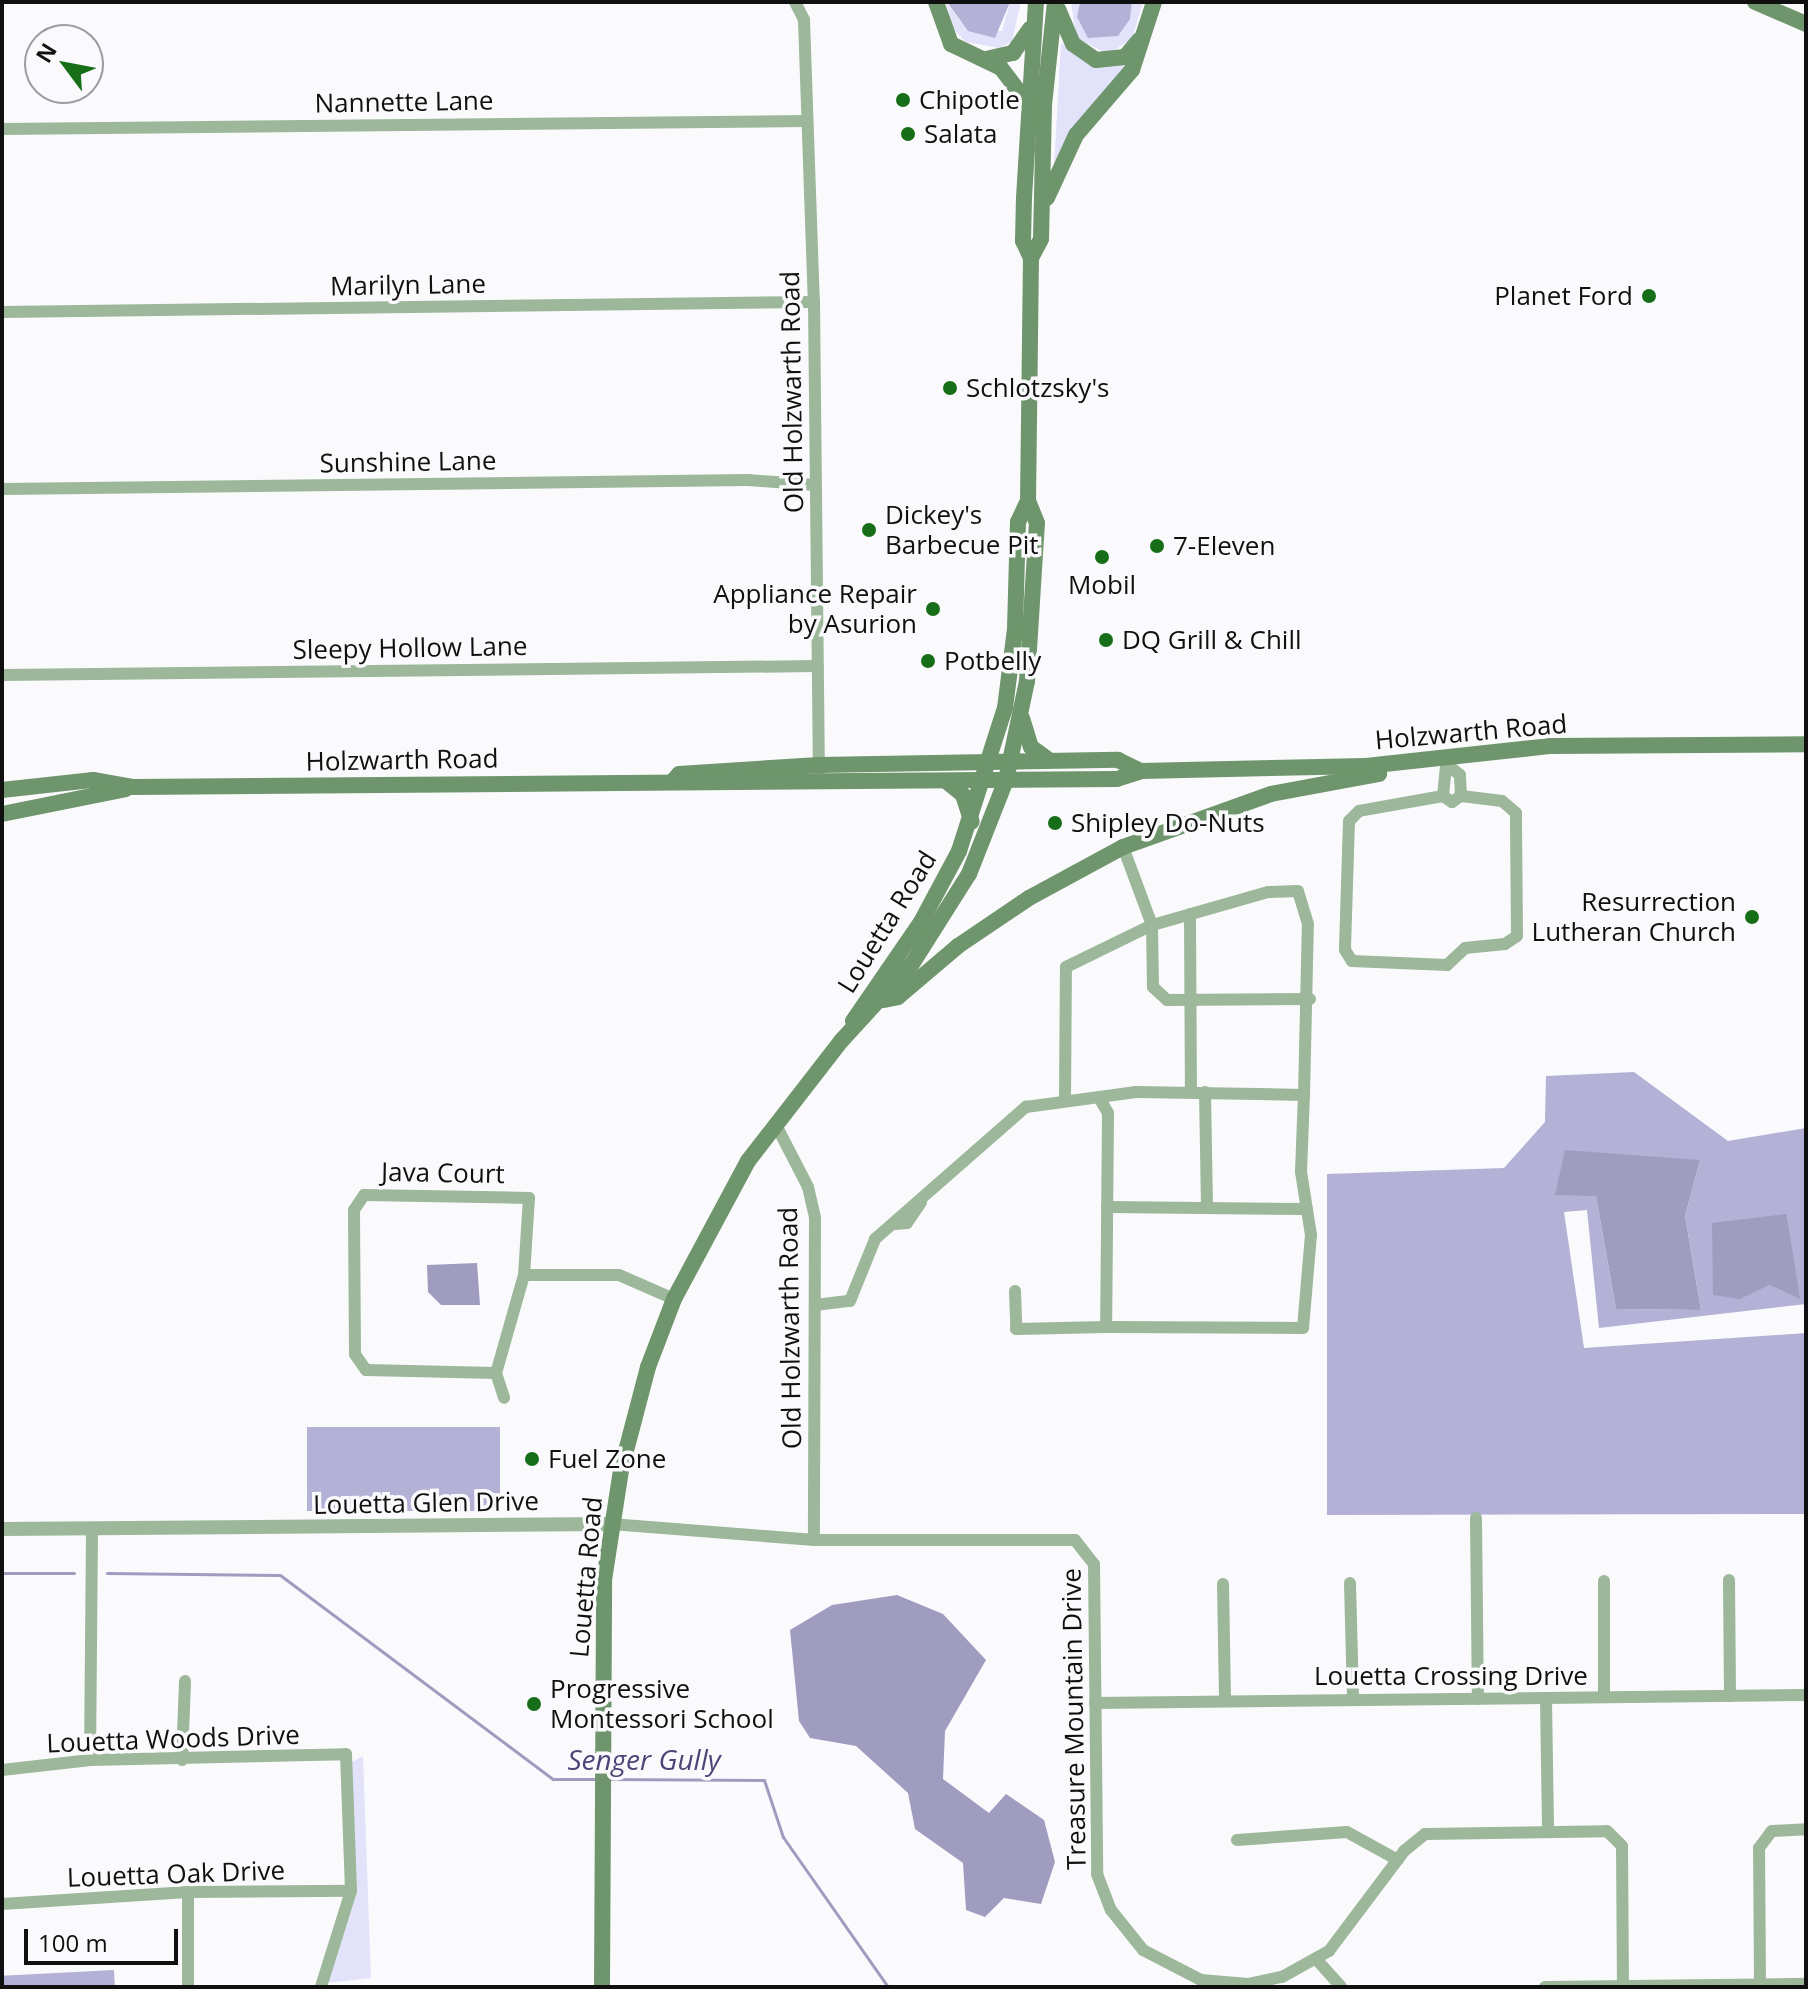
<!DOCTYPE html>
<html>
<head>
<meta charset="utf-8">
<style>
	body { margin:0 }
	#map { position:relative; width:1808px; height:1989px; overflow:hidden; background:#fafafd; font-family:"Open Sans",sans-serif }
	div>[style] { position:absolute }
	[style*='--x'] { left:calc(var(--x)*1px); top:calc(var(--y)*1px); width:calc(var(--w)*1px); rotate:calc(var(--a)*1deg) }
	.green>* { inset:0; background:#e3e2fb }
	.forest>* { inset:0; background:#b3b1d5; transform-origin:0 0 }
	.water>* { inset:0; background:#9f9cc0 }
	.stream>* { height:3px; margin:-1.5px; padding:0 1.5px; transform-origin:1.5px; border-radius:1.5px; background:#9f9cc0 }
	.minor>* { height:12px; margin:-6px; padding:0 6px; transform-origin:6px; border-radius:6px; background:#9cb79a }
	.tertiary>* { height:14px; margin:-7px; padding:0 7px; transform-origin:7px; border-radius:7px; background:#9cb79a }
	.secondary>* { height:16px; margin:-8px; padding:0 8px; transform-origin:8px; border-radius:8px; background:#6e956b }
	.dots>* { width:22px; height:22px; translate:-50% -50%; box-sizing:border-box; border:4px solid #fafafd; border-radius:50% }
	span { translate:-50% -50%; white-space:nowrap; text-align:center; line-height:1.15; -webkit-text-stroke:7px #fafafd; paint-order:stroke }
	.poi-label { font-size:26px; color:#101011 }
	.left { translate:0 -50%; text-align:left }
	.right { translate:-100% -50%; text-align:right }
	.street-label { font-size:26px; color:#101011 }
	.water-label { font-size:28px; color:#4c4678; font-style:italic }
	.frame { position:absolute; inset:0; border:4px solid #101011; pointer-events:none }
	.north { position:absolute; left:24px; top:24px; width:80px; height:80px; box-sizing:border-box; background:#fafafd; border:2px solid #9c9c9f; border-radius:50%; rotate:302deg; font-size:22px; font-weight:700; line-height:32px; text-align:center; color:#101011 }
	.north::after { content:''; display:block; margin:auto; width:28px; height:36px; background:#176e18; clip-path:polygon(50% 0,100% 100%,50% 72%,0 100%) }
	.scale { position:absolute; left:24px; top:1929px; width:154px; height:36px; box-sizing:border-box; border:4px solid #101011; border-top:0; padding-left:10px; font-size:24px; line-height:28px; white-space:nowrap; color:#101011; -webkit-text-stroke:6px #fafafd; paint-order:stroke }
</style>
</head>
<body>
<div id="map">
	<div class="green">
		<i style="clip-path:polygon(946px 2px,968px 31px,1002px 31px,1010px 2px,1021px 2px,1012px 41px,1000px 48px,966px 42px,953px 29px)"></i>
		<i style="clip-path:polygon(1071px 2px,1080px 2px,1077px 17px,1130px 19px,1132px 2px,1143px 2px,1132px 39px,1108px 54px,1076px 38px)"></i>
		<i style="clip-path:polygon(1061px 43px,1089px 64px,1133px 56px,1054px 166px)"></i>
		<i style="clip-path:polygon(363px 1756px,371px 1978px,326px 1983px,355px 1885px,350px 1763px)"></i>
	</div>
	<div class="forest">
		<i style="clip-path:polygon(947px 2px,1010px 2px,995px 38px,968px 31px)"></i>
		<i style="clip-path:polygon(1080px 2px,1132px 2px,1130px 19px,1118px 36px,1088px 38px,1077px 17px)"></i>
		<i style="clip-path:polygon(evenodd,1634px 1072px,1728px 1141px,1806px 1128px,1806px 1304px,1599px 1328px,1587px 1210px,1564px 1212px,1584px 1348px,1806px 1333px,1806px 1514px,1327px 1515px,1327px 1174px,1504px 1168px,1545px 1122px,1546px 1076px,1634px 1072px,1700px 1160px,1685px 1216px,1701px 1310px,1616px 1309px,1596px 1196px,1700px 1160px,1634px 1072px,1787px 1214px,1799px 1298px,1769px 1285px,1787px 1214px)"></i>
		<i style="left:307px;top:1427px;width:193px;height:84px"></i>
		<i style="left:114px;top:1970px;width:17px;height:112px;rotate:87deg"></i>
	</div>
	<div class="water">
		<i style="clip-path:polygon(1565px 1150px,1700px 1160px,1685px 1216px,1701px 1310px,1616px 1309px,1596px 1196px,1555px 1195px)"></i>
		<i style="clip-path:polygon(1787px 1214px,1800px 1299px,1769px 1285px,1740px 1299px,1713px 1295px,1712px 1223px)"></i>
		<i style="clip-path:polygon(477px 1263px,480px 1305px,441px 1305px,428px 1292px,427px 1265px)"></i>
		<i style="clip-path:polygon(897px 1595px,943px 1614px,986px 1660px,945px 1731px,943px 1779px,989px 1813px,1006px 1794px,1044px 1820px,1055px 1862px,1041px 1904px,1004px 1898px,985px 1917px,966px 1910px,963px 1863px,915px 1829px,908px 1793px,856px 1746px,810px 1738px,799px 1721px,790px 1630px,832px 1605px)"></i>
	</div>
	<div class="stream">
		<i style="--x:2;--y:1573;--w:72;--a:0"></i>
		<i style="--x:107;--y:1573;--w:173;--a:0.7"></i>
		<i style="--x:280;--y:1575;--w:341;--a:36.8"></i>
		<i style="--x:553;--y:1779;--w:43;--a:0"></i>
		<i style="--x:607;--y:1779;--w:157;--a:0.4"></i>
		<i style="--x:764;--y:1780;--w:60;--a:71.6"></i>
		<i style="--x:783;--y:1837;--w:183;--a:55"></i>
	</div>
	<div class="minor">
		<i style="--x:795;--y:2;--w:20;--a:63"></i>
		<i style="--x:804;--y:20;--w:282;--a:88"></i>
		<i style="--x:814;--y:302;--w:470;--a:89.4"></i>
		<i style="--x:2;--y:129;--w:805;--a:-0.57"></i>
		<i style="--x:2;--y:312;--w:812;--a:-0.71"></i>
		<i style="--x:2;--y:489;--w:746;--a:-0.69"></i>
		<i style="--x:748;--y:480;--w:67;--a:4.3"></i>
		<i style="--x:2;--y:675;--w:816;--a:-0.63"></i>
		<i style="--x:1447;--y:756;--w:40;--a:95.7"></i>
		<i style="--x:1443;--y:796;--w:11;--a:34"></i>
		<i style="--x:1452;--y:802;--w:11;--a:-34"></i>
		<i style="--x:1461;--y:796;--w:21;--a:-93"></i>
		<i style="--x:1460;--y:775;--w:14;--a:-141"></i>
		<i style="--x:1443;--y:796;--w:85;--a:169.9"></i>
		<i style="--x:1359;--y:811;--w:14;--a:135"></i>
		<i style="--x:1349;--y:821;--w:129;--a:91.8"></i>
		<i style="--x:1345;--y:950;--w:13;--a:58"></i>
		<i style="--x:1352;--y:961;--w:95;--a:2.4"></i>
		<i style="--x:1447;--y:965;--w:25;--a:-43"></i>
		<i style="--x:1465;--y:948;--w:40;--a:-5.7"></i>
		<i style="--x:1505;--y:944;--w:14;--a:-34"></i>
		<i style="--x:1517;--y:936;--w:123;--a:-90.5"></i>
		<i style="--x:1516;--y:813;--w:18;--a:-139"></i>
		<i style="--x:1502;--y:801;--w:41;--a:-173"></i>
		<i style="--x:1190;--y:914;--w:178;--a:89.7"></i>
		<i style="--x:1205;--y:1092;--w:116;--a:89"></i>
		<i style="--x:1065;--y:1101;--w:134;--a:-89.6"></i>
		<i style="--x:1066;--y:967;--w:96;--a:-26"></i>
		<i style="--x:1152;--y:925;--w:62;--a:89.1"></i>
		<i style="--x:1153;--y:987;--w:19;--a:43"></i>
		<i style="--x:1167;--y:1000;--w:143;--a:-0.4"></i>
		<i style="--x:1101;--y:1101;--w:14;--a:60"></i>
		<i style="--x:1108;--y:1113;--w:214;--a:90.5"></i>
		<i style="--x:1106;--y:1327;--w:197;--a:0.3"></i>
		<i style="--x:1303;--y:1328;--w:93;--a:-85.1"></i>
		<i style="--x:1311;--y:1235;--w:64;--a:-99"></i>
		<i style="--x:1301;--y:1172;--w:77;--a:-87.8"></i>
		<i style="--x:775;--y:1123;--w:72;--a:62.7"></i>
		<i style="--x:808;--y:1187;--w:32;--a:77"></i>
		<i style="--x:815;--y:1218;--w:322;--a:90.2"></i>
		<i style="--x:1107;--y:1207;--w:200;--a:0.6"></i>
		<i style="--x:895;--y:1224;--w:12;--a:-5"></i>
		<i style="--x:907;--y:1223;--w:25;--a:-56"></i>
		<i style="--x:524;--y:1275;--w:95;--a:0"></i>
		<i style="--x:619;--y:1275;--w:60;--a:23.6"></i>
		<i style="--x:1015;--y:1291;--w:38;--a:88"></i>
		<i style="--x:1016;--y:1329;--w:90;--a:-1.3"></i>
		<i style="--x:815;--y:1305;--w:35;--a:-7"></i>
		<i style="--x:850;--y:1301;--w:67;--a:-68"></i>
		<i style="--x:875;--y:1239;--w:201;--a:-41.2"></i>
		<i style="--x:1026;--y:1107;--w:111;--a:-7.8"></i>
		<i style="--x:1136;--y:1092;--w:168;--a:1"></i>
		<i style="--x:1304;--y:1095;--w:171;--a:-88.7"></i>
		<i style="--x:1308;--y:924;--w:34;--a:-107"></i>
		<i style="--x:1298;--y:891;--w:30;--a:178"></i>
		<i style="--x:1268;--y:892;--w:121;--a:164.1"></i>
		<i style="--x:1152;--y:925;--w:83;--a:-110.4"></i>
		<i style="--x:496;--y:1373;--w:130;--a:-178.7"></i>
		<i style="--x:366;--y:1370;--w:19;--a:-125"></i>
		<i style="--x:355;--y:1354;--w:144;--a:-90.4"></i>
		<i style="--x:354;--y:1210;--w:18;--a:-56"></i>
		<i style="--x:364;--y:1195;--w:165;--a:1"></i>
		<i style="--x:529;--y:1198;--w:77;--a:93.7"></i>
		<i style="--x:524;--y:1275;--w:102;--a:105.9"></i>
		<i style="--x:496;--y:1373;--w:26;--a:72"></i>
		<i style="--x:1476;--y:1518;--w:181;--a:89.4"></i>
		<i style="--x:611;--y:1524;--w:204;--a:4.5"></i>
		<i style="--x:814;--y:1540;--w:261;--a:0"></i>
		<i style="--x:1075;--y:1540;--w:31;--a:52"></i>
		<i style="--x:1094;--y:1564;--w:310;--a:89.4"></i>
		<i style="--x:1097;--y:1874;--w:39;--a:69"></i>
		<i style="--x:1111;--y:1910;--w:51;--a:51.3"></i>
		<i style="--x:1143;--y:1950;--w:65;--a:27.3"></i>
		<i style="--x:1201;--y:1980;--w:47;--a:4.9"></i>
		<i style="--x:1248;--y:1984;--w:35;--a:-12"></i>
		<i style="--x:1282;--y:1977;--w:54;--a:-29"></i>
		<i style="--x:1329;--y:1951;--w:125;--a:-53.1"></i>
		<i style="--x:1404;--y:1851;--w:27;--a:-39"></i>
		<i style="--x:1425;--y:1834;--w:182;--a:-0.9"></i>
		<i style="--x:1607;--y:1831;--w:21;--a:45"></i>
		<i style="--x:1622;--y:1846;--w:140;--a:89.6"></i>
		<i style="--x:1729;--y:1580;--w:116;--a:89.5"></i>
		<i style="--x:1604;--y:1581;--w:116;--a:90"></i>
		<i style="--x:1350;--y:1583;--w:115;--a:88.5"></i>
		<i style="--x:1223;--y:1584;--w:116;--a:89"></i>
		<i style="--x:1546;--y:1699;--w:132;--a:89.1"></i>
		<i style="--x:1095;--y:1703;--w:711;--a:-0.64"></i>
		<i style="--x:90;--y:1760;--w:229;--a:-89.5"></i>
		<i style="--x:182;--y:1760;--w:79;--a:-87.8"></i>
		<i style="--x:2;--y:1770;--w:89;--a:-6.5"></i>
		<i style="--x:90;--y:1760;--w:256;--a:-1.3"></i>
		<i style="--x:346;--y:1754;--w:137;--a:87.9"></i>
		<i style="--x:351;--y:1891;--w:101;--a:107.4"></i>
		<i style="--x:1237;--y:1840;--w:110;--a:-4.2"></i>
		<i style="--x:1347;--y:1832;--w:58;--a:28.8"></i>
		<i style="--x:188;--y:1892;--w:95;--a:90"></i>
		<i style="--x:2;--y:1904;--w:186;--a:-3.7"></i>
		<i style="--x:188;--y:1892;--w:163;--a:-0.4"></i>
		<i style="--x:1317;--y:1960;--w:36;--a:48"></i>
		<i style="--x:1760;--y:1984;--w:136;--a:-90.4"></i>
		<i style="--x:1759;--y:1848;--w:21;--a:-53"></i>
		<i style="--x:1772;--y:1831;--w:34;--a:-3"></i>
		<i style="--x:1545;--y:1987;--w:261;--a:-0.7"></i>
	</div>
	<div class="tertiary">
		<i style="--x:2;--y:1529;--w:609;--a:-0.47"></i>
	</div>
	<div class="secondary">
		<i style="--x:936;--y:2;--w:45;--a:70.3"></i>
		<i style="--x:951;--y:44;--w:55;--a:25.6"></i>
		<i style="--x:1001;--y:68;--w:40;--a:53"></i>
		<i style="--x:1755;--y:2;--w:56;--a:23.3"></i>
		<i style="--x:1058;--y:9;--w:38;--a:67"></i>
		<i style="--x:1073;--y:44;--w:28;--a:35"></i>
		<i style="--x:1096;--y:60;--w:29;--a:-6"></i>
		<i style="--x:1125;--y:57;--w:23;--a:-50"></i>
		<i style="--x:986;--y:59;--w:28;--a:-13"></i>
		<i style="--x:1013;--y:53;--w:29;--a:-55"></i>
		<i style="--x:1047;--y:198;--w:69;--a:-65.3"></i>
		<i style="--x:1076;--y:135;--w:86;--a:-49.3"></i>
		<i style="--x:1132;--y:70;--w:71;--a:-72.1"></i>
		<i style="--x:1031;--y:258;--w:21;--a:-62"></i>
		<i style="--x:1041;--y:239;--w:134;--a:-88.7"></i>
		<i style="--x:1044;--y:105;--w:104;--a:-83.9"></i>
		<i style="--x:1022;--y:718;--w:30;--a:73"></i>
		<i style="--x:1031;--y:747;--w:22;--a:36"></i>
		<i style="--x:673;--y:781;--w:9;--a:-49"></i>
		<i style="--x:679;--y:774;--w:140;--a:-3.7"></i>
		<i style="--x:819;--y:765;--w:299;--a:-1"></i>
		<i style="--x:1118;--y:760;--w:25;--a:26"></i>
		<i style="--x:946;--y:781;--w:22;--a:39"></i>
		<i style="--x:963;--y:795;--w:28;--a:72"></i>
		<i style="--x:2;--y:790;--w:92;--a:-6.3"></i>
		<i style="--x:93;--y:780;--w:40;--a:10"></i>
		<i style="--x:132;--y:787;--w:985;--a:-0.47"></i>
		<i style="--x:1117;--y:779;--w:25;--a:-18"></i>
		<i style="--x:1141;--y:771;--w:225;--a:-1.3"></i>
		<i style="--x:1366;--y:766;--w:186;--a:-6.2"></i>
		<i style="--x:1551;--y:746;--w:255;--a:-0.4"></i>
		<i style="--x:2;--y:814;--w:126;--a:-11.4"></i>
		<i style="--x:884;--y:1000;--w:14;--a:-12"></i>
		<i style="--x:898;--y:997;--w:79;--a:-40.4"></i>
		<i style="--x:958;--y:946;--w:86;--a:-34.1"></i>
		<i style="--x:1029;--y:898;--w:107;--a:-28.5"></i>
		<i style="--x:1123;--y:847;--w:157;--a:-19.7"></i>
		<i style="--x:1271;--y:794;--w:110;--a:-10.5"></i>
		<i style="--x:853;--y:1021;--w:120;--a:-55.5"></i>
		<i style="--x:921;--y:922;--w:81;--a:-61.8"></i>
		<i style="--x:959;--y:851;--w:150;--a:-72.2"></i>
		<i style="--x:1005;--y:708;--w:80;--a:-82.8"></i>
		<i style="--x:1015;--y:629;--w:107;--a:-88.4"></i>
		<i style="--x:1018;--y:522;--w:23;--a:-65"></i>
		<i style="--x:1028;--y:501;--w:243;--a:-89.3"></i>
		<i style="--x:1031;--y:258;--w:19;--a:-115"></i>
		<i style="--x:1023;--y:241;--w:43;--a:-88.7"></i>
		<i style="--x:1024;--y:198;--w:196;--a:-86.5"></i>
		<i style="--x:602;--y:1987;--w:407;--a:-89.7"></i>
		<i style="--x:604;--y:1580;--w:111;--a:-81.2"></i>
		<i style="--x:621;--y:1470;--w:106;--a:-75.3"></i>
		<i style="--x:648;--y:1367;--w:73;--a:-69.1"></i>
		<i style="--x:674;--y:1299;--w:157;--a:-61.8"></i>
		<i style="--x:748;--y:1161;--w:153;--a:-52.2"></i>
		<i style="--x:842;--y:1040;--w:103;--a:-47.4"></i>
		<i style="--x:912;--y:964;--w:107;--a:-57.7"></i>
		<i style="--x:969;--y:874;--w:101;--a:-68.5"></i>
		<i style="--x:1006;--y:780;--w:101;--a:-78"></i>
		<i style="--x:1027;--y:681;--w:158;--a:-86.4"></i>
		<i style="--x:1037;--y:523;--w:24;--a:-112"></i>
	</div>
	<div class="dots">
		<i style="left:903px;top:100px;background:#176e18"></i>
		<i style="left:908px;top:134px;background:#176e18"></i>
		<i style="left:1649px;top:296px;background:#176e18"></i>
		<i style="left:950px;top:388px;background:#176e18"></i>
		<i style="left:869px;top:530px;background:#176e18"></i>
		<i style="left:1157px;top:546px;background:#176e18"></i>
		<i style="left:1102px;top:557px;background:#176e18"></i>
		<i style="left:933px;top:609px;background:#176e18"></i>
		<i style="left:1106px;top:640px;background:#176e18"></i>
		<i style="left:928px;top:661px;background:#176e18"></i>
		<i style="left:1055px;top:823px;background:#176e18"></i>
		<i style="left:1752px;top:917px;background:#176e18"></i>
		<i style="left:532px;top:1459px;background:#176e18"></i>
		<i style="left:534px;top:1704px;background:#176e18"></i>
	</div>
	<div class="poi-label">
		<span class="left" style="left:919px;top:100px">Chipotle</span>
		<span class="left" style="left:924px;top:134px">Salata</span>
		<span class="right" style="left:1633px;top:296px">Planet Ford</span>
		<span class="left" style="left:966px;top:388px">Schlotzsky's</span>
		<span class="left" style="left:885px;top:530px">Dickey's<br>Barbecue Pit</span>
		<span class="left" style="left:1173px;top:546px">7-Eleven</span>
		<span style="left:1102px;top:585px">Mobil</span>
		<span class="right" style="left:917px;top:609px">Appliance Repair<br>by Asurion</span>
		<span class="left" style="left:1122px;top:640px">DQ Grill &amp; Chill</span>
		<span class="left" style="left:944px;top:661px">Potbelly</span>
		<span class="left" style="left:1071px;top:823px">Shipley Do-Nuts</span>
		<span class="right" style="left:1736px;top:917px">Resurrection<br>Lutheran Church</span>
		<span class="left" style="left:548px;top:1459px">Fuel Zone</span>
		<span class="left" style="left:550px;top:1704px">Progressive<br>Montessori School</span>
	</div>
	<div class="street-label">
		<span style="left:404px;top:102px;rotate:-1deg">Nannette Lane</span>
		<span style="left:408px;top:285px;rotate:-1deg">Marilyn Lane</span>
		<span style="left:792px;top:392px;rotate:-91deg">Old Holzwarth Road</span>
		<span style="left:408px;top:462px;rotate:-1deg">Sunshine Lane</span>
		<span style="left:410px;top:648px;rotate:-1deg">Sleepy Hollow Lane</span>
		<span style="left:1471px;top:732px;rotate:-5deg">Holzwarth Road</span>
		<span style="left:402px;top:760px;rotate:-1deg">Holzwarth Road</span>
		<span style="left:887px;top:922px;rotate:-58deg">Louetta Road</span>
		<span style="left:443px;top:1173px;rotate:1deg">Java Court</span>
		<span style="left:790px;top:1328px;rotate:-91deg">Old Holzwarth Road</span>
		<span style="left:426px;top:1503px;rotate:-1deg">Louetta Glen Drive</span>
		<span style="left:586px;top:1577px;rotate:-85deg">Louetta Road</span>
		<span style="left:1451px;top:1676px">Louetta Crossing Drive</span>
		<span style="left:1074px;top:1719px;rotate:-91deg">Treasure Mountain Drive</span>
		<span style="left:173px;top:1739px;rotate:-2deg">Louetta Woods Drive</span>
		<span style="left:176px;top:1874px;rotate:-2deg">Louetta Oak Drive</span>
	</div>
	<div class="water-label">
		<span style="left:644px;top:1759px">Senger Gully</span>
	</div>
	<div class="frame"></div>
	<div class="north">N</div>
	<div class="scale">100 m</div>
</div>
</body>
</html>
